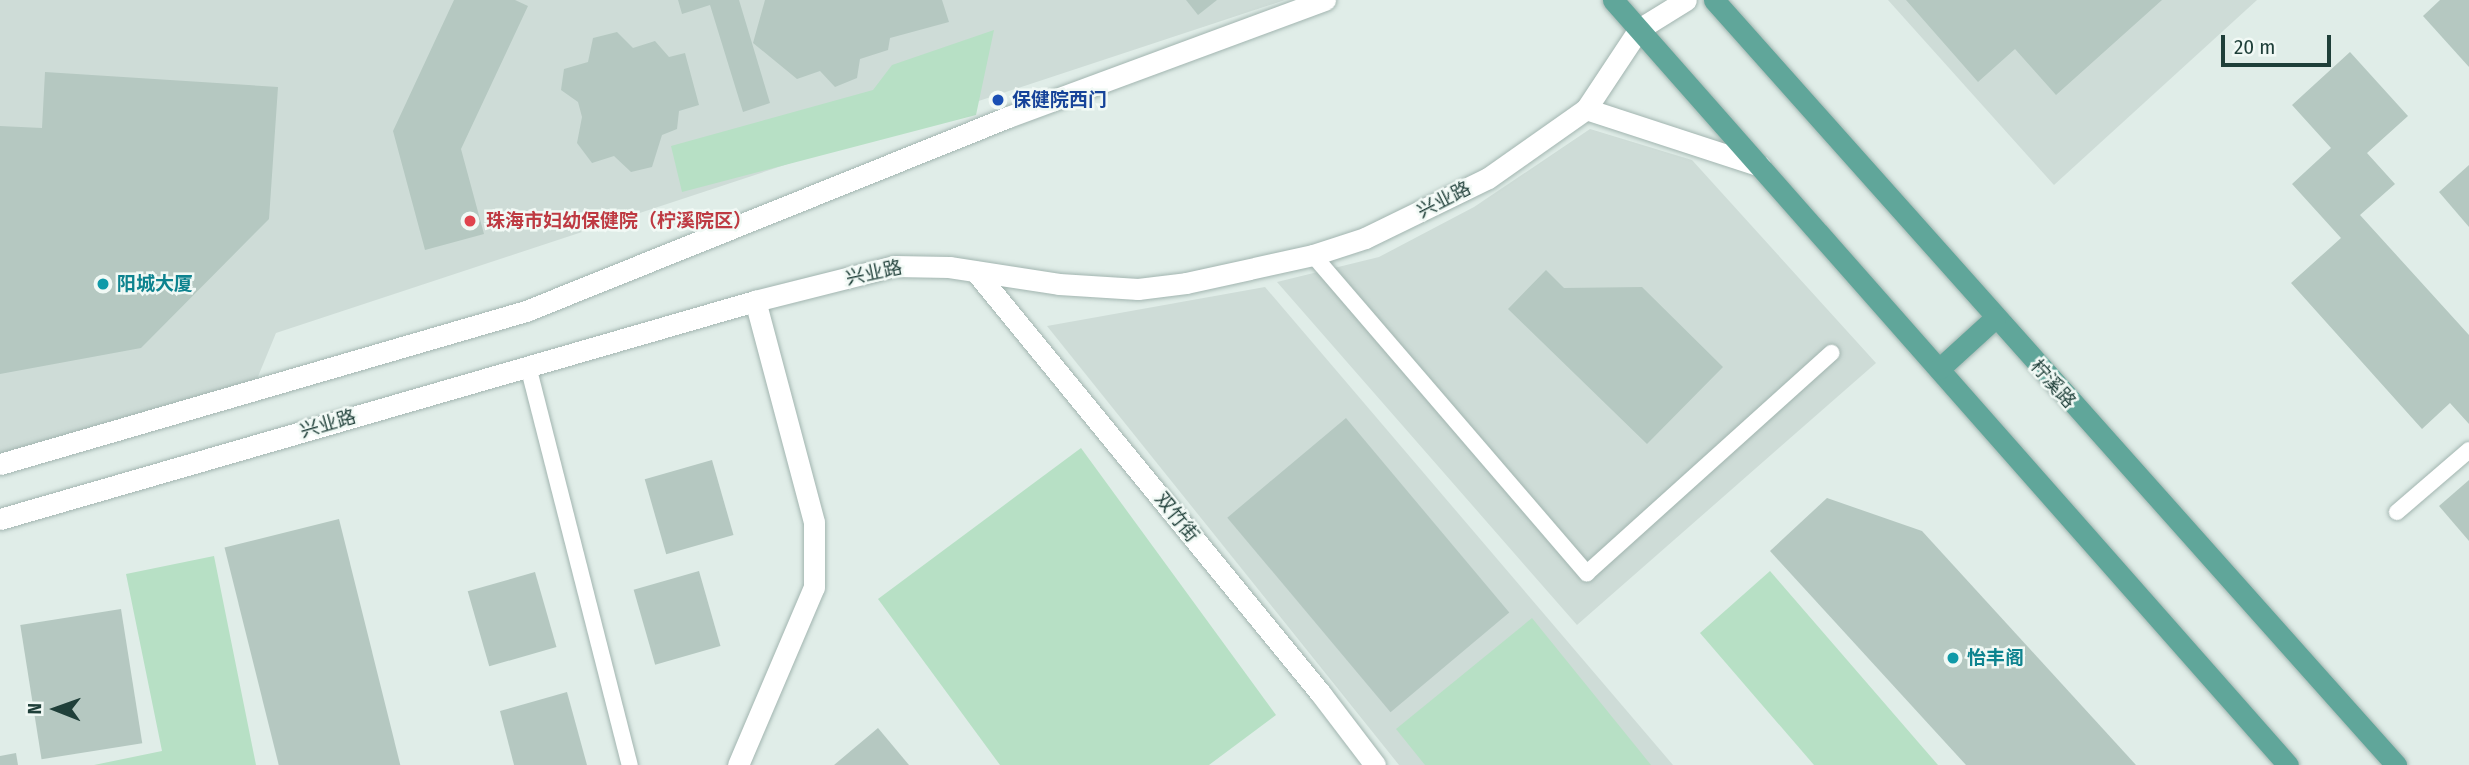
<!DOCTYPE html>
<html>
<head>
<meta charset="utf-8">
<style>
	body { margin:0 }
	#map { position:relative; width:2469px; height:765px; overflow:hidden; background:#e0ede8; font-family:"Fira Sans Condensed","Noto Sans SC",sans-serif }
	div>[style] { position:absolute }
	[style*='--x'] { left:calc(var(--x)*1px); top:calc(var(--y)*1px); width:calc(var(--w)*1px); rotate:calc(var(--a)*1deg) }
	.built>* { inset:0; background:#cedcd7 }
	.green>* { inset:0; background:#b7e0c5 }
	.building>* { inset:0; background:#b5c8c1; transform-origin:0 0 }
	.roads { filter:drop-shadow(0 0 2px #a2b5b0) drop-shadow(0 0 2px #a2b5b0) }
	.lane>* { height:16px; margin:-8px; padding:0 8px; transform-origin:8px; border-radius:8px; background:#fff }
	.street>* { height:21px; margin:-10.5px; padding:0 10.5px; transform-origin:10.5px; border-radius:10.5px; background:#fff }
	.secondary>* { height:21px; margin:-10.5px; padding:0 10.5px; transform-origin:10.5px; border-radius:10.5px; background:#fff }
	.primary>* { height:21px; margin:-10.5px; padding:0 10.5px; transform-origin:10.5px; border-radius:10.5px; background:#60a69a }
	.dots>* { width:19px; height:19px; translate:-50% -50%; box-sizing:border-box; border:4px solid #f1f9f5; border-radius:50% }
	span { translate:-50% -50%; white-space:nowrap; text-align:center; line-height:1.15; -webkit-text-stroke:5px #f1f9f5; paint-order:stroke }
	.transit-label { font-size:19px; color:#164399; font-weight:700 }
	.left { translate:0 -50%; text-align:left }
	.street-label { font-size:19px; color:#1f3f39 }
	.health-label { font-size:19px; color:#be3a42; font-weight:700 }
	.culture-label { font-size:19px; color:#0d838f; font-weight:700 }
	.north { position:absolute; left:21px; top:674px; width:70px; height:70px; -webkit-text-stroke:5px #f1f9f5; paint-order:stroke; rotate:271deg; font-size:19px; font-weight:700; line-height:28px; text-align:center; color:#1f3f39 }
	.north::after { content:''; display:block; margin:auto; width:24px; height:32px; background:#1f3f39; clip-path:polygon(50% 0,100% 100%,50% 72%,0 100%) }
	.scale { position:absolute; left:2221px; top:35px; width:110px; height:32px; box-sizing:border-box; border:4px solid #1f3f39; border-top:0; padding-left:9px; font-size:21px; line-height:24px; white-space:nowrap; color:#1f3f39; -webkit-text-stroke:5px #f1f9f5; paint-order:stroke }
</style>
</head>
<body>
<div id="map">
	<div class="built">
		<i style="clip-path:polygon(0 0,1285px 0,276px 333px,252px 391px,0 464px)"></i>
		<i style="clip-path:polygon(1888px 0,2257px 0,2054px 185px)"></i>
		<i style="clip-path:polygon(1590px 129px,1692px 160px,1876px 363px,1577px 625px,1277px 282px,1379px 257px,1474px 207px)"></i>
		<i style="clip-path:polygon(1265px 287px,1673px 765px,1399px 765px,1047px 326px)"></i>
	</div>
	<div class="green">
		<i style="clip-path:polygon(994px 30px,976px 115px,682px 192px,671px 146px,873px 90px,892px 65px)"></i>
		<i style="clip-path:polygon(1081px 448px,1276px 715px,1209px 765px,1000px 765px,878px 599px)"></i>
		<i style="clip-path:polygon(214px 556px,256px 765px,94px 765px,162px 751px,126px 574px)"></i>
		<i style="clip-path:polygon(1770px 571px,1938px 765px,1814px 765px,1700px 633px)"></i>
		<i style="clip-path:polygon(1532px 618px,1651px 765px,1425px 765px,1396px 729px)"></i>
	</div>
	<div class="building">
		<i style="clip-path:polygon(454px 0,515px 0,528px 6px,461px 149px,484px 234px,425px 250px,393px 131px)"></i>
		<i style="clip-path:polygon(678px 0,739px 0,770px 103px,743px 112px,710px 5px,682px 14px)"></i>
		<i style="clip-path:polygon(765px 0,942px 0,949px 22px,890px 38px,888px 50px,860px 59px,857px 78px,835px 87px,820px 71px,797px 79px,753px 43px)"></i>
		<i style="clip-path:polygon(1186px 0,1217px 0,1198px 15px)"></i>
		<i style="clip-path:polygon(1906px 0,2162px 0,2056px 95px,2015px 49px,1978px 82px)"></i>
		<i style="clip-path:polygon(2440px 0,2469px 0,2469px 67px,2423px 16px)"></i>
		<i style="clip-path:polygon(617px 32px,633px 48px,655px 41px,669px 57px,685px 53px,699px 105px,679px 111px,677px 129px,662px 135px,652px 167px,631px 172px,614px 156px,592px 163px,577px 143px,582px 117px,578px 102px,561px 90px,564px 69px,588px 62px,593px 38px)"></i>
		<i style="clip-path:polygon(2350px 52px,2408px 116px,2367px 153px,2395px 184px,2360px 215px,2469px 335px,2469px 424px,2450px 403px,2422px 429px,2291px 283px,2341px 238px,2292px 184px,2331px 148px,2292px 105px)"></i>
		<i style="clip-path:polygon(45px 72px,278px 87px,269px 219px,141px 348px,0 374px,0 126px,42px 128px)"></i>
		<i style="clip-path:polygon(2469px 165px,2469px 227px,2439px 192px)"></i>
		<i style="clip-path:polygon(1546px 270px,1564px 288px,1642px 287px,1723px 367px,1647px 444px,1508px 309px)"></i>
		<i style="left:1346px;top:418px;width:254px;height:155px;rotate:50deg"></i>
		<i style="left:712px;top:460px;width:78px;height:70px;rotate:74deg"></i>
		<i style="clip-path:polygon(2469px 480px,2469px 541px,2439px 506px)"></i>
		<i style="clip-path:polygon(1827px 498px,1922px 531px,2136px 765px,1966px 765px,1770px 551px)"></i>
		<i style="left:339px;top:519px;width:254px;height:118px;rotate:76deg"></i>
		<i style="left:699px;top:571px;width:78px;height:68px;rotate:74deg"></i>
		<i style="left:535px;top:572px;width:78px;height:70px;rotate:74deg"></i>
		<i style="left:121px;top:609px;width:136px;height:102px;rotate:81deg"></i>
		<i style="clip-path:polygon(567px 692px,587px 765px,514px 765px,500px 711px)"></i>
		<i style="clip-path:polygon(878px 728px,909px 765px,834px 765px)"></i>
		<i style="clip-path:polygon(16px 753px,18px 765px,0 765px,0 756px)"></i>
	</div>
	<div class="roads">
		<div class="lane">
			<i style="--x:1313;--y:255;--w:420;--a:49.3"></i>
			<i style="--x:1587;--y:573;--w:329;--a:-42"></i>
			<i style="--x:528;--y:366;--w:412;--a:75.7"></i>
			<i style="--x:2397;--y:512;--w:95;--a:-40.7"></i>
		</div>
		<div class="street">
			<i style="--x:976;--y:272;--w:545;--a:50.73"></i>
			<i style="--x:1321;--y:694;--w:89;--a:52.7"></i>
			<i style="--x:738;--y:765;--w:194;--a:-66.9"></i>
			<i style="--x:814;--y:587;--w:65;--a:-90"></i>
			<i style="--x:814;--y:522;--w:229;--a:-104.9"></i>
		</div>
		<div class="secondary">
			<i style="--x:1586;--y:109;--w:183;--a:18.1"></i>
			<i style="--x:0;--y:464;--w:548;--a:-16.22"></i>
			<i style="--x:526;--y:311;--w:520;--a:-21.92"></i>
			<i style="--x:1008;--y:117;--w:338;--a:-20.3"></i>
			<i style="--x:0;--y:519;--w:786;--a:-16.11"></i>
			<i style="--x:755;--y:301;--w:143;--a:-14.1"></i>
			<i style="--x:894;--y:266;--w:55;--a:1"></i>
			<i style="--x:949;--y:267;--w:111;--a:8.8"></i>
			<i style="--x:1059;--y:284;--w:79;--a:3.6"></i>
			<i style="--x:1138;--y:289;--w:48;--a:-7.1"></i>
			<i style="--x:1186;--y:283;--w:130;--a:-12.4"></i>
			<i style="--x:1313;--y:255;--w:55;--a:-18.1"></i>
			<i style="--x:1365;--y:238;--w:137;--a:-26"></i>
			<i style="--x:1488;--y:178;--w:120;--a:-35.1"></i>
			<i style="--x:1586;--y:109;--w:96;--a:-56.5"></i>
			<i style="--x:1639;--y:29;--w:55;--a:-31.7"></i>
		</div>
		<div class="primary">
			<i style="--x:1613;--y:0;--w:1020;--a:48.58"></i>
			<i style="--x:1714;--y:0;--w:1025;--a:48.28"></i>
			<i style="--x:1939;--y:369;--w:76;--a:-42.3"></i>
		</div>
	</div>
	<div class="dots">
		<i style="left:998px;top:100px;background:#1a4fb4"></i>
		<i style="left:470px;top:221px;background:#e0444e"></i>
		<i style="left:103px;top:284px;background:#0f9aa8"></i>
		<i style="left:1953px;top:658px;background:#0f9aa8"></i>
	</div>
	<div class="transit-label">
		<span class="left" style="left:1012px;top:100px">保健院西门</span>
	</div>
	<div class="street-label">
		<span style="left:1444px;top:200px;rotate:-27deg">兴业路</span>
		<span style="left:874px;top:273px;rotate:-12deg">兴业路</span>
		<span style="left:2053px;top:384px;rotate:48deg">柠溪路</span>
		<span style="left:328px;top:424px;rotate:-16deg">兴业路</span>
		<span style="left:1177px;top:517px;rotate:51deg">双竹街</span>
	</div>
	<div class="health-label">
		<span class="left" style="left:486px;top:221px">珠海市妇幼保健院（柠溪院区）</span>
	</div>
	<div class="culture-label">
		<span class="left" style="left:117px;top:284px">阳城大厦</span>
		<span class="left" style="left:1967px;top:658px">怡丰阁</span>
	</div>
	<div class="north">N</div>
	<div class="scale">20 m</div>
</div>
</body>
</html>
